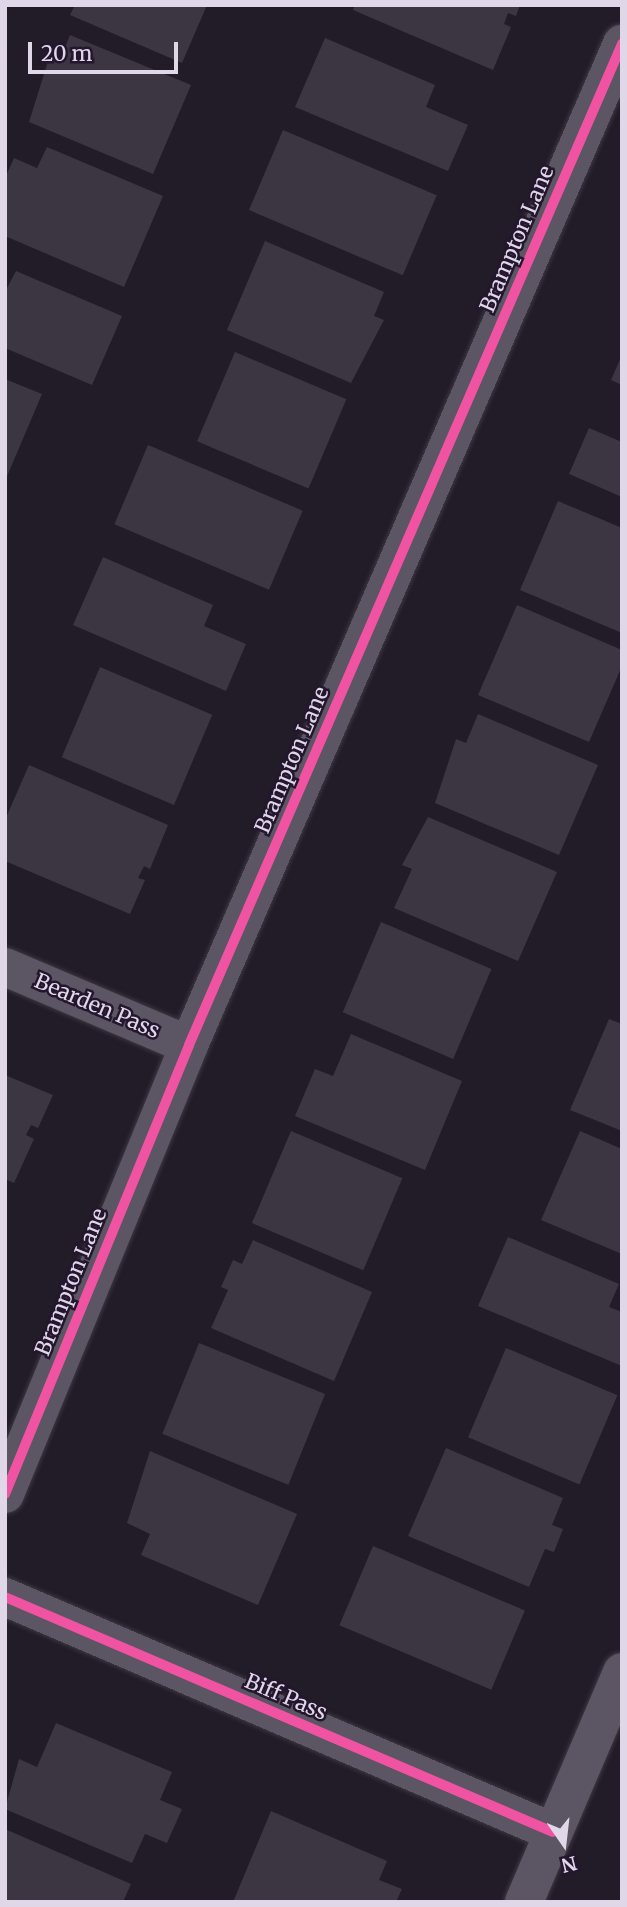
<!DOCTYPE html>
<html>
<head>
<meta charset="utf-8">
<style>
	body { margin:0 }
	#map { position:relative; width:627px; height:1907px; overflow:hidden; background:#221c28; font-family:Merriweather,serif }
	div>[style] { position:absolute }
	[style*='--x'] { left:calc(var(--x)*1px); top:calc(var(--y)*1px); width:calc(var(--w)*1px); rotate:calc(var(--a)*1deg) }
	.building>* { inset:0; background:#3b3641; transform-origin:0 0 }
	.roads { filter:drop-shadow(0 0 2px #3d3742) drop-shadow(0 0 2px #3d3742) }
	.minor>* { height:38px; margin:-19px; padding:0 19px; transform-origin:19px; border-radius:19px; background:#5c5563 }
	.cycleway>* { height:10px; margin:-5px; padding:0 5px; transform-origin:5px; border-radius:5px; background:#f153a3 }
	span { translate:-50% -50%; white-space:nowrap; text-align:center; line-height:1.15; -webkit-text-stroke:5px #23162e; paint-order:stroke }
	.street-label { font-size:21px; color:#e0d8e8 }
	.frame { position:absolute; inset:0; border:7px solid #e0d8e8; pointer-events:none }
	.north { position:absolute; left:529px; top:1809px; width:70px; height:70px; -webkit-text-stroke:5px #23162e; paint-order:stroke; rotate:166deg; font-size:19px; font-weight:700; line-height:28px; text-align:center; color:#e0d8e8 }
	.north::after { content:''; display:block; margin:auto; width:24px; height:32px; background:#e0d8e8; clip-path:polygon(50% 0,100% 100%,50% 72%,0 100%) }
	.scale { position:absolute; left:28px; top:42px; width:150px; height:32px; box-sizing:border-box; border:4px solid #e0d8e8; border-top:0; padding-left:9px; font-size:21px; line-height:24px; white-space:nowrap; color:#e0d8e8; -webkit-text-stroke:5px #23162e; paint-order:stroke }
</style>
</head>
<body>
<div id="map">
	<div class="building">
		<i style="clip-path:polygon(75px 5px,207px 5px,182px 63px,70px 15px)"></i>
		<i style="clip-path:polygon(355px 5px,520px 5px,516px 16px,508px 13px,504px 24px,511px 27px,493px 70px,353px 10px)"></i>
		<i style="clip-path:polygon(70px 35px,191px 85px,153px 174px,29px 122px,49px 58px,59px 62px)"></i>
		<i style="clip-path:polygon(325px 38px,435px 85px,426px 107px,468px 125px,448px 171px,295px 107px)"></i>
		<i style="left:283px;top:130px;width:167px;height:87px;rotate:23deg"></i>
		<i style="clip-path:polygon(47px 147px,163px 196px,124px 287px,5px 236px,5px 178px,14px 158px,37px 168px)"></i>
		<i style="clip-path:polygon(265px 241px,384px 292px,374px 316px,384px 320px,351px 383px,227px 330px)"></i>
		<i style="clip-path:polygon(16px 271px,122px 316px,92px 385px,5px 348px,5px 292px)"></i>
		<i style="left:235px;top:352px;width:121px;height:97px;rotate:23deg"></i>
		<i style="clip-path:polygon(622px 355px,622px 385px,611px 380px)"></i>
		<i style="clip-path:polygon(5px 379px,42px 394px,5px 481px)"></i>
		<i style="clip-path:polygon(589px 428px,622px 442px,622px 497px,569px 474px)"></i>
		<i style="left:148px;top:445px;width:168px;height:86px;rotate:23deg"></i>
		<i style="clip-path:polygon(558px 501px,622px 528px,622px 633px,520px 590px)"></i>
		<i style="clip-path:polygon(103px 557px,213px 605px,204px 626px,246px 644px,226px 691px,73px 625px)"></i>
		<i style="clip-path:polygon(517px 605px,622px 650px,622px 666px,589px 742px,478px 695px)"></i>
		<i style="left:100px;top:667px;width:122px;height:98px;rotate:23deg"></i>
		<i style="clip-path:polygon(478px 714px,598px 765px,559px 855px,435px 803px,456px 739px,466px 743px)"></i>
		<i style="clip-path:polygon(29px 765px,168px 825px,150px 869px,144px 866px,138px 878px,145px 880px,130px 914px,5px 861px,5px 820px)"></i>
		<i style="clip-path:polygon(428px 817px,557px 872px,518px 961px,394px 908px,412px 869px,402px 865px)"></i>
		<i style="left:381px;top:922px;width:120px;height:98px;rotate:23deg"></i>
		<i style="clip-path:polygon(609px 1019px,622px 1024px,622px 1131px,570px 1110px)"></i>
		<i style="clip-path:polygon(351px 1034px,462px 1081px,425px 1170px,295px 1116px,315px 1069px,333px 1076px)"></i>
		<i style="clip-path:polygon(5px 1075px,53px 1095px,38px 1128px,31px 1125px,26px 1135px,34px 1139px,14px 1183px,5px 1179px)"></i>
		<i style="left:291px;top:1131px;width:121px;height:100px;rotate:23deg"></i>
		<i style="clip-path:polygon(580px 1131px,622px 1149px,622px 1254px,541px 1220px)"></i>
		<i style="clip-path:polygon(508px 1237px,619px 1284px,609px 1307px,622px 1312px,622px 1366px,478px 1306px)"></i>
		<i style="clip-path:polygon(253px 1240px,372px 1292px,334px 1381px,211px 1328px,228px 1290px,221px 1287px,233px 1260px,242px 1264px)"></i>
		<i style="left:199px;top:1343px;width:136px;height:98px;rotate:22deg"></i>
		<i style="left:506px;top:1348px;width:121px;height:97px;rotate:23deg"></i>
		<i style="clip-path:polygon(446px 1448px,563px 1498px,552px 1525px,563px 1529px,554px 1552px,545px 1549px,529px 1587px,408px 1536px)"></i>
		<i style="clip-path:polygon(150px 1451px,297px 1514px,258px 1605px,141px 1555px,150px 1534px,127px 1523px)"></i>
		<i style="left:373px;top:1546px;width:165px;height:86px;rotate:23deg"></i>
		<i style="clip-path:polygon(56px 1723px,172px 1772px,160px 1800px,182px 1809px,167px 1843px,145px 1834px,132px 1863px,5px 1809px,19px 1759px,37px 1767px)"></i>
		<i style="clip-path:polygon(271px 1811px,387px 1861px,379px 1880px,402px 1889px,396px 1902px,233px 1902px)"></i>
		<i style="clip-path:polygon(5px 1829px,131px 1884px,123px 1902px,5px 1902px)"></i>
	</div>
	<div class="roads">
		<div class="minor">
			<i style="--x:5;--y:967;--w:200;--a:23"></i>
			<i style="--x:5;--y:1494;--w:485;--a:-67.7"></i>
			<i style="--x:189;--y:1045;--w:1091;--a:-66.61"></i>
			<i style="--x:5;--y:1597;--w:596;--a:23.21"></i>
			<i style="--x:524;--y:1902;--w:250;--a:-66.9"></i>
		</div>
	</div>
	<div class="cycleway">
		<i style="--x:5;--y:1494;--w:485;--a:-67.7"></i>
		<i style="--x:189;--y:1045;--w:1091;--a:-66.61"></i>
		<i style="--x:5;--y:1597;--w:596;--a:23.21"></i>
	</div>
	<div class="street-label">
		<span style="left:517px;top:239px;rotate:-67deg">Brampton Lane</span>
		<span style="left:292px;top:760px;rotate:-67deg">Brampton Lane</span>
		<span style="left:97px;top:1006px;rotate:23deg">Bearden Pass</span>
		<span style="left:71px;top:1282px;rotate:-68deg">Brampton Lane</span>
		<span style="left:286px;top:1697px;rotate:23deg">Biff Pass</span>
	</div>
	<div class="frame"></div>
	<div class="north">N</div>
	<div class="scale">20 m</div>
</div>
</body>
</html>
